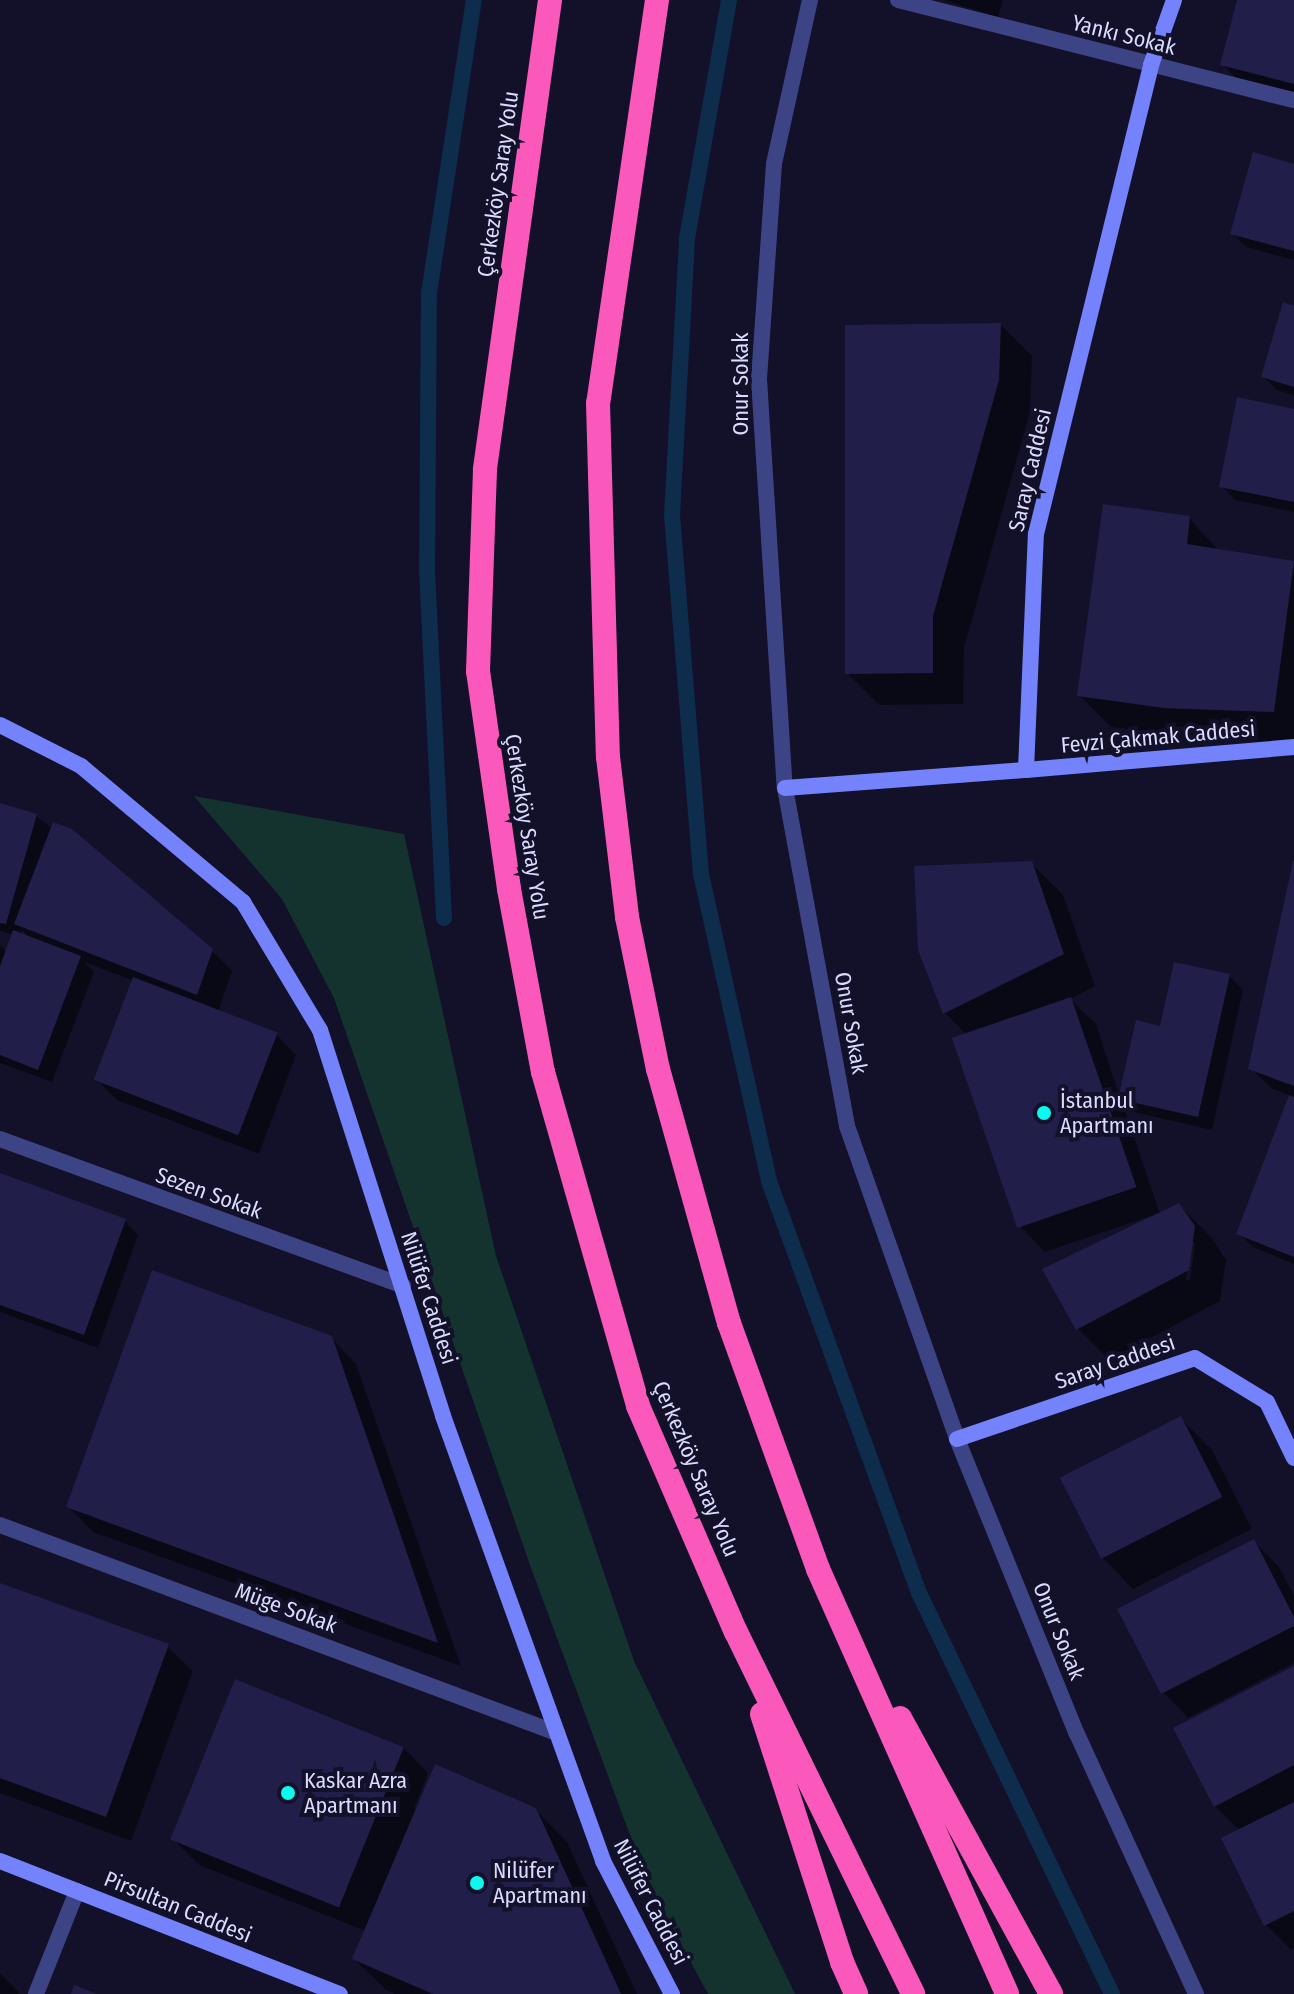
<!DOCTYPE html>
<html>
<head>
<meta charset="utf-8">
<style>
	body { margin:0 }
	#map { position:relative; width:1294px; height:1994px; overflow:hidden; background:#121129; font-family:"Fira Sans Condensed",sans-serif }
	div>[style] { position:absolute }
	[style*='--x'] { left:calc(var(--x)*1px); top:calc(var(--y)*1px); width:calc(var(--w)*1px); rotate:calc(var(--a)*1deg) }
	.green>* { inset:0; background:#14332e }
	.shadow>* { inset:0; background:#0007 }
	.stream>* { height:16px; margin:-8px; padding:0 8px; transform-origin:8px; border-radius:8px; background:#0e2c4b }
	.building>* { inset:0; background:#211e49; transform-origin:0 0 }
	.street>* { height:16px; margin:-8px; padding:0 8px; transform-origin:8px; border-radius:8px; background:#3d4486 }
	.secondary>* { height:16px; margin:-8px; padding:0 8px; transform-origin:8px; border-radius:8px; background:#7482fb }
	.highway>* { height:24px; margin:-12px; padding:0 12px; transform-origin:12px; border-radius:12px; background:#fb58bb }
	.dots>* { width:22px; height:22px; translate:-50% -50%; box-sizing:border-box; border:4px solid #121129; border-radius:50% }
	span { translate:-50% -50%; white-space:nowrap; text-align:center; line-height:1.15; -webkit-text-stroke:8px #121129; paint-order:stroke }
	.street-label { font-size:22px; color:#dadbfe }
	.poi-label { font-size:22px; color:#dadbfe }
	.left { translate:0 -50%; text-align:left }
</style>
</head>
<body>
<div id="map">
	<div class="green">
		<i style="clip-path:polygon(194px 796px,404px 834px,496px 1256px,634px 1661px,795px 1994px,708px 1994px,647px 1881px,530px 1565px,334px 998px,282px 899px)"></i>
	</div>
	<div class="shadow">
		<i style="clip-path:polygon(943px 0,1003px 0,998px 17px)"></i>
		<i style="clip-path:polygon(1239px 0,1294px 0,1294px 93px,1236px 78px,1222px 64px)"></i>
		<i style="clip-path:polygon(1294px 166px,1294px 260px,1246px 247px,1232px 233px)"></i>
		<i style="clip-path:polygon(1294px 308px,1294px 396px,1277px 390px,1263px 376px)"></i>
		<i style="clip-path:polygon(1001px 325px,1032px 356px,1030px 412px,964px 648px,963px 704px,879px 705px,847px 673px)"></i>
		<i style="clip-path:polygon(1294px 411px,1294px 512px,1235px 500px,1222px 486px)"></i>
		<i style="clip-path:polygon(1189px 518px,1220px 552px,1294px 563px,1294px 742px,1197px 739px,1111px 727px,1080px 696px)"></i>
		<i style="clip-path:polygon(evenodd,0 805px,36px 816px,212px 951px,232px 971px,218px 1012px,276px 1034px,296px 1055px,259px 1154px,117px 1100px,96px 1079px,134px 981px,84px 962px,94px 972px,52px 1082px,0 1063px,0 945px,7px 952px,14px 935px,0 931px,0 805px,22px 930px,32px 940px,20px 935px,22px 930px)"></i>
		<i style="clip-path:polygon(evenodd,1031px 863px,1063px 895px,1095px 986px,1070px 999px,1096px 1024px,1120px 1098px,1162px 1028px,1229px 976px,1243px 990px,1212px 1130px,1134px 1112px,1121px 1098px,1160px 1214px,1179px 1205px,1211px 1237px,1226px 1260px,1220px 1301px,1109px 1360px,1077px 1328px,1151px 1216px,1045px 1252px,1020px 1226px,967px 1035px,945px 1013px,920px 950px,1031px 863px,1191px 1243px,1195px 1243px,1190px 1280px,1186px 1280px,1191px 1243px)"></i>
		<i style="clip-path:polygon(1294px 864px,1294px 1264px,1253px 1247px,1239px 1233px,1291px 1096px,1271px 1088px,1251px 1068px)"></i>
		<i style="clip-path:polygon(0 1175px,125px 1221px,138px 1235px,98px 1348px,0 1312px)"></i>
		<i style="clip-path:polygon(331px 1338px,356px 1364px,461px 1666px,93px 1532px,68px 1506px)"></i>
		<i style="clip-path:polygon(1180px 1418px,1212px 1450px,1252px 1529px,1133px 1589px,1102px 1557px)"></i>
		<i style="clip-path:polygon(1254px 1542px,1279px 1567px,1294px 1596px,1294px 1663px,1188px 1718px,1163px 1692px)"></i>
		<i style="clip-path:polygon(0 1585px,167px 1646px,193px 1671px,131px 1841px,0 1793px)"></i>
		<i style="clip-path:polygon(1294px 1668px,1294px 1948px,1291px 1950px,1266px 1925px,1240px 1831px,1215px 1806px)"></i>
		<i style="clip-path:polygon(403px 1747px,428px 1773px,414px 1809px,535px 1809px,567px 1842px,637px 1994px,395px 1994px,386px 1990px,354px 1959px,366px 1931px,199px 1865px,174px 1840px)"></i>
		<i style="clip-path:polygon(0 1973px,19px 1992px,18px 1994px,0 1994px)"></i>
	</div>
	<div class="stream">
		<i style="--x:729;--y:0;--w:243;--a:100"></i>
		<i style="--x:687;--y:239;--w:276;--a:93.1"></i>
		<i style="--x:672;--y:515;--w:360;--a:85.4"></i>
		<i style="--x:701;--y:874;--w:314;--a:77.5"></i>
		<i style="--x:769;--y:1181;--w:438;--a:70"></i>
		<i style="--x:919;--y:1593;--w:445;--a:64.3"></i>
		<i style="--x:444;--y:918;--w:346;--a:-92.8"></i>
		<i style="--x:427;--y:572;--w:279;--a:-89.6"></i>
		<i style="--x:429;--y:293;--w:296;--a:-81.3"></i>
	</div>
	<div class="building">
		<i style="clip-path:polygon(1237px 0,1294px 0,1294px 84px,1220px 65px)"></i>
		<i style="clip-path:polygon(1253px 152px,1294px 164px,1294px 251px,1230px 234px)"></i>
		<i style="clip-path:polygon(1283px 302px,1294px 306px,1294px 387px,1261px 377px)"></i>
		<i style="clip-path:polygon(1001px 323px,999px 380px,933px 616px,933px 673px,845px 674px,845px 325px)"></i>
		<i style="clip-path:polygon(1237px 397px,1294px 409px,1294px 502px,1219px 487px)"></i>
		<i style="clip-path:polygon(1103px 504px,1190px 516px,1187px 544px,1294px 561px,1274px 712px,1164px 708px,1077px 696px)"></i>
		<i style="clip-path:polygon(0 803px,37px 814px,6px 924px,0 923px)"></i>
		<i style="clip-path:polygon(53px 822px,72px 829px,213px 949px,197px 995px,14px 924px)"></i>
		<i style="clip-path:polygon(1032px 861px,1064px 954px,943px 1014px,918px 950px,914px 866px)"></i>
		<i style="clip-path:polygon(1293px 861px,1294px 861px,1294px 1086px,1248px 1069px)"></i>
		<i style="clip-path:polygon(13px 930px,81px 956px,38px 1070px,0 1055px,0 966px)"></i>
		<i style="clip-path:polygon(1174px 962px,1230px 974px,1198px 1117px,1118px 1099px,1136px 1020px,1160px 1026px)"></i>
		<i style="left:133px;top:977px;width:155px;height:110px;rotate:21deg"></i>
		<i style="left:1071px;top:997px;width:201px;height:126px;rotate:71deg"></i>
		<i style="clip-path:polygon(1289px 1095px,1294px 1097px,1294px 1257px,1236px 1234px)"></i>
		<i style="clip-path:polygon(0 1173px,126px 1219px,84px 1335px,0 1305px)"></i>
		<i style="clip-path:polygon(1179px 1203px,1195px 1226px,1189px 1270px,1076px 1330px,1042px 1269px)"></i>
		<i style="clip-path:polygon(152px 1270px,332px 1336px,438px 1643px,66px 1507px)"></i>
		<i style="left:1181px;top:1416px;width:91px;height:136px;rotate:63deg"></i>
		<i style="clip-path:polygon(1254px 1539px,1294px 1617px,1294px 1626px,1161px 1694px,1117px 1609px)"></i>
		<i style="clip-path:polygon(0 1583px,169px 1644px,106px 1817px,0 1778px)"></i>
		<i style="clip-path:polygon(1294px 1666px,1294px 1765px,1214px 1807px,1173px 1728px)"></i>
		<i style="left:235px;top:1679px;width:182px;height:173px;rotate:22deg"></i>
		<i style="clip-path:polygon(435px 1764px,536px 1808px,621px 1994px,433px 1994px,352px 1959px)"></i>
		<i style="clip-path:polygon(1294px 1802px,1294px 1911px,1264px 1926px,1221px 1838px)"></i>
		<i style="clip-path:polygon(74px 1985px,97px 1994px,71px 1994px)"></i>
	</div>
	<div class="street">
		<i style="--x:810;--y:0;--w:168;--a:102.4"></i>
		<i style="--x:774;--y:164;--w:216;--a:94"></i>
		<i style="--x:759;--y:379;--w:410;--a:86.4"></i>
		<i style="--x:785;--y:788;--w:344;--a:79.6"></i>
		<i style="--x:847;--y:1126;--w:332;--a:70.6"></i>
		<i style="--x:957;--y:1439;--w:318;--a:67.9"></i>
		<i style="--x:1077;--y:1734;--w:286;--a:65.4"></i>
		<i style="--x:898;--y:0;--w:408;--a:14.2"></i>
		<i style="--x:0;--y:1139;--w:429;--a:20"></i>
		<i style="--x:0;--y:1525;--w:595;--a:20.48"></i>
		<i style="--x:36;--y:1994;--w:111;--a:-68.3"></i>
	</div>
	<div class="secondary">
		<i style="--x:0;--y:725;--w:91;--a:26.8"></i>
		<i style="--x:81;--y:766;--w:212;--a:40"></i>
		<i style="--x:243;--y:902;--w:149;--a:59"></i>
		<i style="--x:320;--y:1030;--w:405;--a:72.3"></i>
		<i style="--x:443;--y:1416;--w:473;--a:70.2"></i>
		<i style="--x:603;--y:1861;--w:150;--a:62.6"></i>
		<i style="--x:1026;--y:770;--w:269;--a:-4.9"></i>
		<i style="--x:785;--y:788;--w:242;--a:-4.3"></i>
		<i style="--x:1026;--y:770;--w:236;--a:-87.6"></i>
		<i style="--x:1036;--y:534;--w:483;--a:-76.2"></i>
		<i style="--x:1151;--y:65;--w:69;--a:-70.5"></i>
		<i style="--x:957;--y:1439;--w:251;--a:-18.8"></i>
		<i style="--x:1195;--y:1358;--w:84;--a:31.4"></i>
		<i style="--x:1267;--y:1402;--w:62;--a:64.3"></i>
		<i style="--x:0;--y:1861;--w:365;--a:21.4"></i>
	</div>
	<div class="highway">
		<i style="--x:550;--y:0;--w:474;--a:97.9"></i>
		<i style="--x:485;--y:470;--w:201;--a:92"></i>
		<i style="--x:478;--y:671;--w:220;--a:81.9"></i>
		<i style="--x:509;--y:889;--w:186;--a:79.5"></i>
		<i style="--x:543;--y:1072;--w:347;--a:74.1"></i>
		<i style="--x:638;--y:1406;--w:246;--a:66.6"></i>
		<i style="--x:736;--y:1632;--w:403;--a:63.9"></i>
		<i style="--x:657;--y:0;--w:407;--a:98.3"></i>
		<i style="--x:598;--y:403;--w:354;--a:88.4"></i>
		<i style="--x:608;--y:757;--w:161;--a:83.2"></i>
		<i style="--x:627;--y:917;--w:155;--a:78.5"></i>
		<i style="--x:658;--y:1069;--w:264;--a:74.4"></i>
		<i style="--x:729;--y:1323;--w:262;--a:70.1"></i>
		<i style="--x:818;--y:1569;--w:465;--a:66"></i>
		<i style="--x:762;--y:1714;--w:261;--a:72.1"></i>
		<i style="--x:842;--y:1962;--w:35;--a:66"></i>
		<i style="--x:900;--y:1718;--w:315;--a:61.3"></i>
	</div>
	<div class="dots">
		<i style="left:1044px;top:1113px;background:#0bf9f1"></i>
		<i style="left:288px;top:1793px;background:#0bf9f1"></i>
		<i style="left:477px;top:1883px;background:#0bf9f1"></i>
	</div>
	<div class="street-label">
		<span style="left:1124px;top:35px;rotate:14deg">Yankı Sokak</span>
		<span style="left:498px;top:184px;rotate:-82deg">Çerkezköy Saray Yolu</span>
		<span style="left:741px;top:384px;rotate:-90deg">Onur Sokak</span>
		<span style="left:1030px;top:470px;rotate:-77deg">Saray Caddesi</span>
		<span style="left:1158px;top:737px;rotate:-5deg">Fevzi Çakmak Caddesi</span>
		<span style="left:527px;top:827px;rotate:81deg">Çerkezköy Saray Yolu</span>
		<span style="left:851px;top:1023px;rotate:80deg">Onur Sokak</span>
		<span style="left:209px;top:1193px;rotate:20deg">Sezen Sokak</span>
		<span style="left:429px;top:1298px;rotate:72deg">Nilüfer Caddesi</span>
		<span style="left:1115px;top:1362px;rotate:-19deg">Saray Caddesi</span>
		<span style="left:696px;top:1469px;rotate:67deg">Çerkezköy Saray Yolu</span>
		<span style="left:286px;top:1608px;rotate:20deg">Müge Sokak</span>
		<span style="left:1059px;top:1631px;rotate:68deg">Onur Sokak</span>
		<span style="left:651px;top:1902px;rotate:63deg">Nilüfer Caddesi</span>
		<span style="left:178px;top:1907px;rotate:22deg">Pirsultan Caddesi</span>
	</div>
	<div class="poi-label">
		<span class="left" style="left:1060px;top:1113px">İstanbul<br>Apartmanı</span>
		<span class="left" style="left:304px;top:1793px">Kaskar Azra<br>Apartmanı</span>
		<span class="left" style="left:493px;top:1883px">Nilüfer<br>Apartmanı</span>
	</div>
</div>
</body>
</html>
